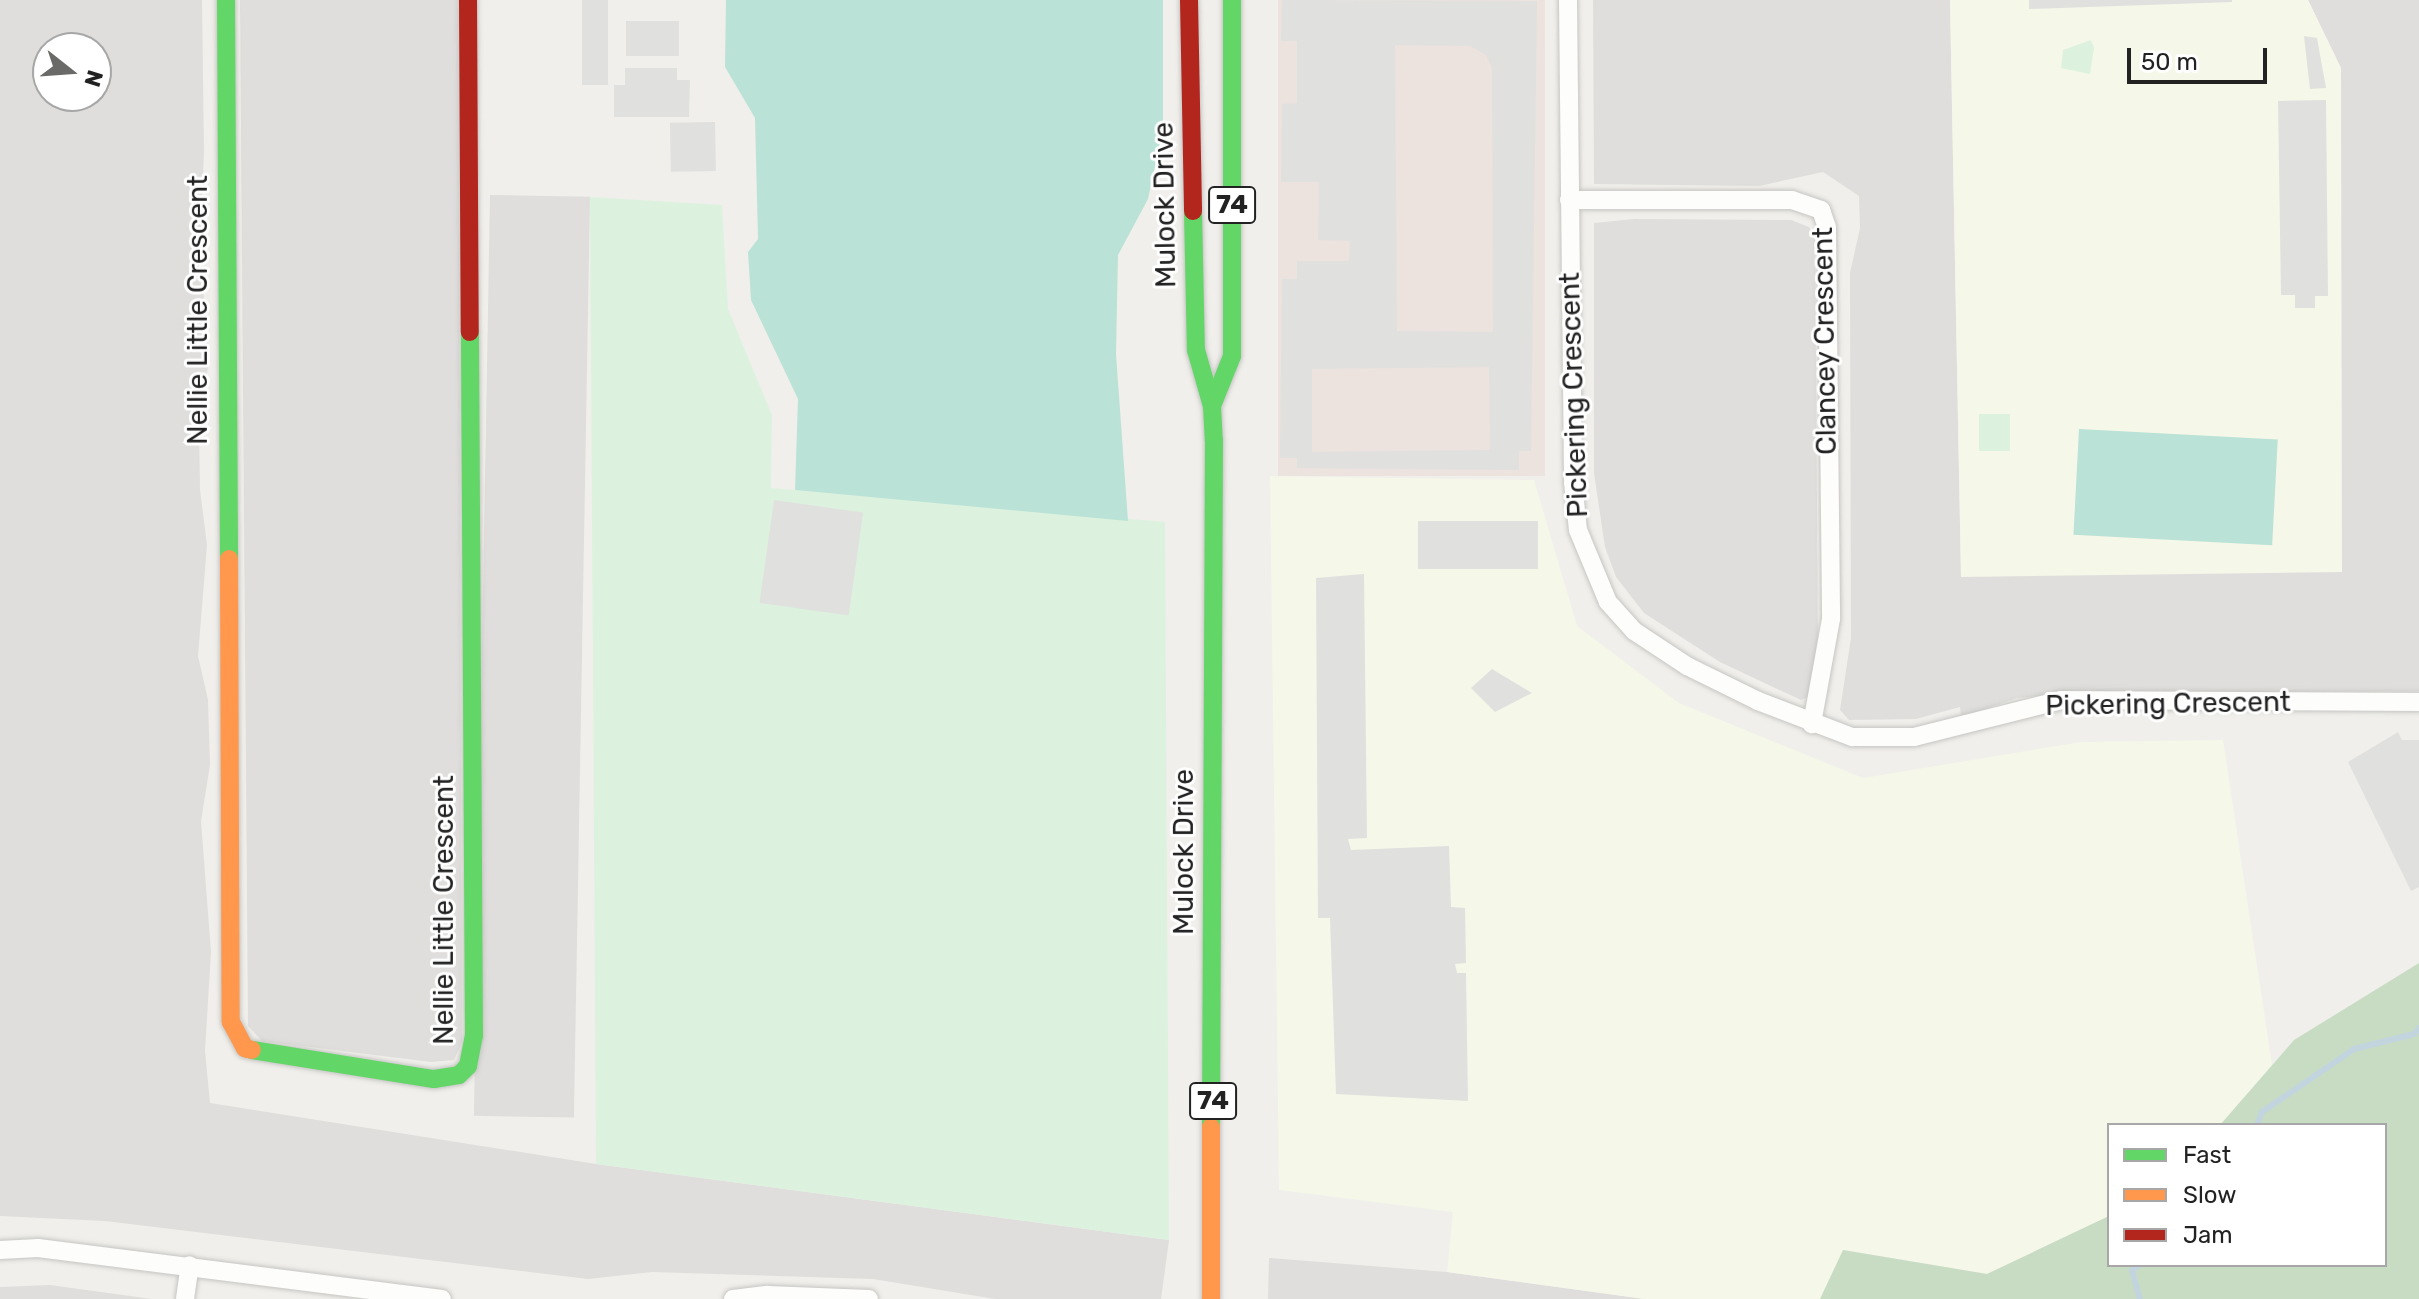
<!DOCTYPE html>
<html>
<head>
<meta charset="utf-8">
<style>
	body { margin:0 }
	#map { position:relative; width:2419px; height:1299px; overflow:hidden; background:#f0efeb; font-family:Rubik,sans-serif }
	div>[style] { position:absolute }
	[style*='--x'] { left:calc(var(--x)*1px); top:calc(var(--y)*1px); width:calc(var(--w)*1px); rotate:calc(var(--a)*1deg) }
	.residential>* { inset:0; background:#dfdedc; transform-origin:0 0 }
	.commercial>* { inset:0; background:#ece2de; transform-origin:0 0 }
	.education>* { inset:0; background:#f5f7e9 }
	.forest>* { inset:0; background:#c8dcc3 }
	.park>* { inset:0; background:#dcf2df; transform-origin:0 0 }
	.pitch>* { inset:0; background:#bbe2d7; transform-origin:0 0 }
	.parking>* { inset:0; background:#e0e0de; transform-origin:0 0 }
	.stream>* { height:6px; margin:-3px; padding:0 3px; transform-origin:3px; border-radius:3px; background:#c2d5df }
	.roads { filter:drop-shadow(0 0 2px #c6c5c3) drop-shadow(0 0 2px #c6c5c3) }
	.street>* { height:18px; margin:-9px; padding:0 9px; transform-origin:9px; border-radius:9px; background:#fdfdfc }
	.fast>* { height:18px; margin:-9px; padding:0 9px; transform-origin:9px; border-radius:9px; background:#63d668 }
	.slow>* { height:18px; margin:-9px; padding:0 9px; transform-origin:9px; border-radius:9px; background:#ff974d }
	.jam>* { height:18px; margin:-9px; padding:0 9px; transform-origin:9px; border-radius:9px; background:#b3261e }
	span { translate:-50% -50%; white-space:nowrap; text-align:center; line-height:1.15; -webkit-text-stroke:6px #fff; paint-order:stroke }
	.shield-label span { padding:2px 6px; background:#fff; border:2px solid; border-radius:6px; -webkit-text-stroke-width:0 }
	.shield-label { font-size:26px; color:#222; font-weight:700 }
	.street-label { font-size:28px; color:#222 }
	.legend { position:absolute; left:2107px; top:1123px; width:280px; height:144px; box-sizing:border-box; background:#fff; border:2px solid #a7a7a7; margin:0; padding:10px 14px; list-style:none; font-size:24px; color:#222 }
	.legend li { display:flex; align-items:center; gap:16px; height:40px }
	.legend b { width:40px; border:2px solid #a7a7a7 }
	.north { position:absolute; left:32px; top:32px; width:80px; height:80px; box-sizing:border-box; background:#fff; border:2px solid #a7a7a7; border-radius:50%; rotate:107deg; font-size:22px; font-weight:700; line-height:32px; text-align:center; color:#222 }
	.north::after { content:''; display:block; margin:auto; width:28px; height:36px; background:#6a6a68; clip-path:polygon(50% 0,100% 100%,50% 72%,0 100%) }
	.scale { position:absolute; left:2127px; top:48px; width:140px; height:36px; box-sizing:border-box; border:4px solid #222; border-top:0; padding-left:10px; font-size:24px; line-height:28px; white-space:nowrap; color:#222; -webkit-text-stroke:6px #fff; paint-order:stroke }
</style>
</head>
<body>
<div id="map">
	<div class="residential">
		<i style="clip-path:polygon(evenodd,0 0,202px 0,204px 152px,199px 272px,207px 313px,208px 367px,199px 424px,200px 490px,207px 545px,198px 656px,208px 700px,210px 765px,201px 821px,211px 952px,205px 1051px,210px 1103px,596px 1164px,1169px 1240px,1161px 1299px,995px 1299px,873px 1279px,652px 1272px,588px 1279px,105px 1221px,0 1216px,0 0,48px 48px,96px 48px,96px 96px,48px 96px,48px 48px)"></i>
		<i style="clip-path:polygon(240px 0,458px 0,462px 1042px,454px 1060px,431px 1062px,262px 1041px,248px 1026px)"></i>
		<i style="clip-path:polygon(1593px 0,1950px 0,1961px 577px,2341px 68px,2308px 0,2419px 0,2419px 691px,2068px 693px,2017px 698px,1961px 717px,1960px 707px,1916px 719px,1849px 720px,1840px 710px,1851px 638px,1850px 273px,1860px 228px,1859px 196px,1823px 172px,1759px 186px,1594px 184px)"></i>
		<i style="left:490px;top:195px;width:100px;height:921px;rotate:1deg"></i>
		<i style="clip-path:polygon(1634px 219px,1791px 220px,1809px 227px,1815px 239px,1818px 635px,1811px 696px,1801px 700px,1720px 662px,1644px 613px,1616px 577px,1605px 547px,1594px 473px,1594px 223px)"></i>
		<i style="clip-path:polygon(1269px 1258px,1447px 1272px,1645px 1299px,1268px 1299px)"></i>
		<i style="clip-path:polygon(50px 1285px,152px 1299px,0 1299px,0 1287px)"></i>
	</div>
	<div class="commercial">
		<i style="left:1278px;top:0;width:267px;height:476px"></i>
	</div>
	<div class="education">
		<i style="clip-path:polygon(1950px 0,2308px 0,2341px 68px,2342px 572px,1961px 577px)"></i>
		<i style="clip-path:polygon(1270px 476px,1534px 480px,1577px 626px,1679px 703px,1863px 778px,2081px 742px,2223px 740px,2272px 1065px,2220px 1125px,2109px 1125px,2109px 1216px,1987px 1274px,1844px 1250px,1820px 1299px,1645px 1299px,1447px 1272px,1453px 1212px,1279px 1190px)"></i>
	</div>
	<div class="forest">
		<i style="clip-path:polygon(2419px 963px,2419px 1299px,1820px 1299px,1843px 1250px,1987px 1274px,2109px 1216px,2109px 1265px,2385px 1265px,2385px 1125px,2220px 1125px,2294px 1040px)"></i>
	</div>
	<div class="park">
		<i style="clip-path:polygon(2091px 40px,2094px 48px,2090px 74px,2061px 68px,2063px 50px)"></i>
		<i style="clip-path:polygon(590px 197px,722px 205px,728px 309px,772px 415px,771px 488px,1165px 522px,1169px 1240px,596px 1164px)"></i>
		<i style="left:1979px;top:414px;width:31px;height:37px"></i>
	</div>
	<div class="pitch">
		<i style="clip-path:polygon(726px 0,1163px 0,1163px 129px,1148px 199px,1118px 255px,1116px 354px,1128px 521px,795px 490px,798px 399px,751px 300px,748px 252px,758px 239px,755px 118px,725px 67px)"></i>
		<i style="left:2079px;top:429px;width:199px;height:106px;rotate:3deg"></i>
	</div>
	<div class="parking">
		<i style="left:582px;top:0;width:26px;height:85px"></i>
		<i style="clip-path:polygon(evenodd,1282px 0,1537px 1px,1531px 451px,1519px 451px,1519px 470px,1297px 468px,1297px 458px,1280px 458px,1282px 279px,1297px 279px,1297px 261px,1349px 261px,1350px 241px,1318px 240px,1319px 182px,1281px 182px,1282px 104px,1297px 103px,1297px 41px,1281px 41px,1282px 0,1395px 45px,1470px 46px,1486px 55px,1492px 68px,1493px 332px,1397px 331px,1395px 45px,1282px 0,1489px 367px,1490px 450px,1312px 452px,1312px 369px,1489px 367px)"></i>
		<i style="clip-path:polygon(2029px 0,2232px 0,2232px 2px,2029px 9px)"></i>
		<i style="left:679px;top:21px;width:35px;height:53px;rotate:90deg"></i>
		<i style="clip-path:polygon(2304px 36px,2317px 38px,2326px 88px,2310px 89px)"></i>
		<i style="clip-path:polygon(625px 68px,677px 68px,677px 80px,690px 80px,689px 117px,614px 117px,614px 85px,625px 85px)"></i>
		<i style="clip-path:polygon(2326px 100px,2328px 296px,2315px 296px,2315px 308px,2295px 308px,2295px 295px,2281px 295px,2278px 101px)"></i>
		<i style="left:715px;top:122px;width:49px;height:45px;rotate:89deg"></i>
		<i style="left:774px;top:500px;width:90px;height:104px;rotate:8deg"></i>
		<i style="left:1418px;top:521px;width:120px;height:48px"></i>
		<i style="clip-path:polygon(1364px 574px,1367px 838px,1348px 839px,1351px 850px,1449px 846px,1451px 907px,1465px 908px,1466px 963px,1455px 964px,1457px 973px,1466px 973px,1468px 1101px,1336px 1094px,1330px 918px,1318px 918px,1316px 578px)"></i>
		<i style="clip-path:polygon(1492px 669px,1532px 693px,1495px 712px,1471px 688px)"></i>
		<i style="clip-path:polygon(2398px 732px,2402px 740px,2419px 740px,2419px 887px,2411px 891px,2348px 762px)"></i>
	</div>
	<div class="stream">
		<i style="--x:2257;--y:1125;--w:14;--a:-69"></i>
		<i style="--x:2262;--y:1112;--w:112;--a:-34.4"></i>
		<i style="--x:2354;--y:1049;--w:62;--a:-14"></i>
		<i style="--x:2414;--y:1034;--w:8;--a:-50"></i>
		<i style="--x:2140;--y:1265;--w:9;--a:148"></i>
		<i style="--x:2132;--y:1270;--w:30;--a:75"></i>
	</div>
	<div class="roads">
		<div class="street">
			<i style="--x:1568;--y:0;--w:482;--a:89.4"></i>
			<i style="--x:1573;--y:482;--w:48;--a:84.1"></i>
			<i style="--x:1578;--y:530;--w:78;--a:67.4"></i>
			<i style="--x:1608;--y:602;--w:39;--a:48"></i>
			<i style="--x:1634;--y:631;--w:64;--a:33.4"></i>
			<i style="--x:1687;--y:666;--w:79;--a:26.2"></i>
			<i style="--x:1758;--y:701;--w:101;--a:21"></i>
			<i style="--x:1852;--y:737;--w:62;--a:0"></i>
			<i style="--x:1914;--y:737;--w:152;--a:-14.1"></i>
			<i style="--x:2061;--y:700;--w:358;--a:0.3"></i>
			<i style="--x:1569;--y:200;--w:223;--a:0"></i>
			<i style="--x:1792;--y:200;--w:31;--a:19"></i>
			<i style="--x:1821;--y:210;--w:18;--a:71"></i>
			<i style="--x:1827;--y:227;--w:392;--a:89.4"></i>
			<i style="--x:1831;--y:619;--w:107;--a:100.3"></i>
			<i style="--x:0;--y:1250;--w:38;--a:-3"></i>
			<i style="--x:38;--y:1248;--w:407;--a:7.2"></i>
			<i style="--x:185;--y:1299;--w:34;--a:-82"></i>
			<i style="--x:733;--y:1299;--w:35;--a:-7"></i>
			<i style="--x:768;--y:1295;--w:101;--a:2.3"></i>
		</div>
		<div class="fast">
			<i style="--x:226;--y:0;--w:559;--a:89.69"></i>
			<i style="--x:1193;--y:211;--w:139;--a:88.8"></i>
			<i style="--x:1196;--y:350;--w:58;--a:74.1"></i>
			<i style="--x:1212;--y:406;--w:35;--a:87"></i>
			<i style="--x:1214;--y:441;--w:686;--a:90.25"></i>
			<i style="--x:1212;--y:406;--w:54;--a:-68.2"></i>
			<i style="--x:1232;--y:356;--w:356;--a:-90"></i>
			<i style="--x:252;--y:1050;--w:184;--a:9.1"></i>
			<i style="--x:434;--y:1079;--w:25;--a:-9"></i>
			<i style="--x:459;--y:1075;--w:13;--a:-45"></i>
			<i style="--x:468;--y:1066;--w:31;--a:-79"></i>
			<i style="--x:474;--y:1036;--w:704;--a:-90.33"></i>
		</div>
		<div class="slow">
			<i style="--x:229;--y:559;--w:463;--a:89.8"></i>
			<i style="--x:231;--y:1022;--w:30;--a:62"></i>
			<i style="--x:245;--y:1048;--w:7;--a:16"></i>
			<i style="--x:1211;--y:1127;--w:172;--a:90"></i>
		</div>
		<div class="jam">
			<i style="--x:468;--y:0;--w:332;--a:89.7"></i>
			<i style="--x:1189;--y:0;--w:211;--a:88.9"></i>
		</div>
	</div>
	<div class="shield-label">
		<span style="left:1232px;top:205px">74</span>
		<span style="left:1213px;top:1101px">74</span>
	</div>
	<div class="street-label">
		<span style="left:1165px;top:205px;rotate:-91deg">Mulock Drive</span>
		<span style="left:198px;top:310px;rotate:-90deg">Nellie Little Crescent</span>
		<span style="left:1825px;top:341px;rotate:-91deg">Clancey Crescent</span>
		<span style="left:1574px;top:395px;rotate:-92deg">Pickering Crescent</span>
		<span style="left:2168px;top:704px;rotate:-1deg">Pickering Crescent</span>
		<span style="left:1184px;top:852px;rotate:-90deg">Mulock Drive</span>
		<span style="left:444px;top:910px;rotate:-90deg">Nellie Little Crescent</span>
	</div>
	<ul class="legend">
	<li><b style="height:10px;background:#63d668"></b>Fast</li>
	<li><b style="height:10px;background:#ff974d"></b>Slow</li>
	<li><b style="height:10px;background:#b3261e"></b>Jam</li>
	</ul>
	<div class="north">N</div>
	<div class="scale">50 m</div>
</div>
</body>
</html>
